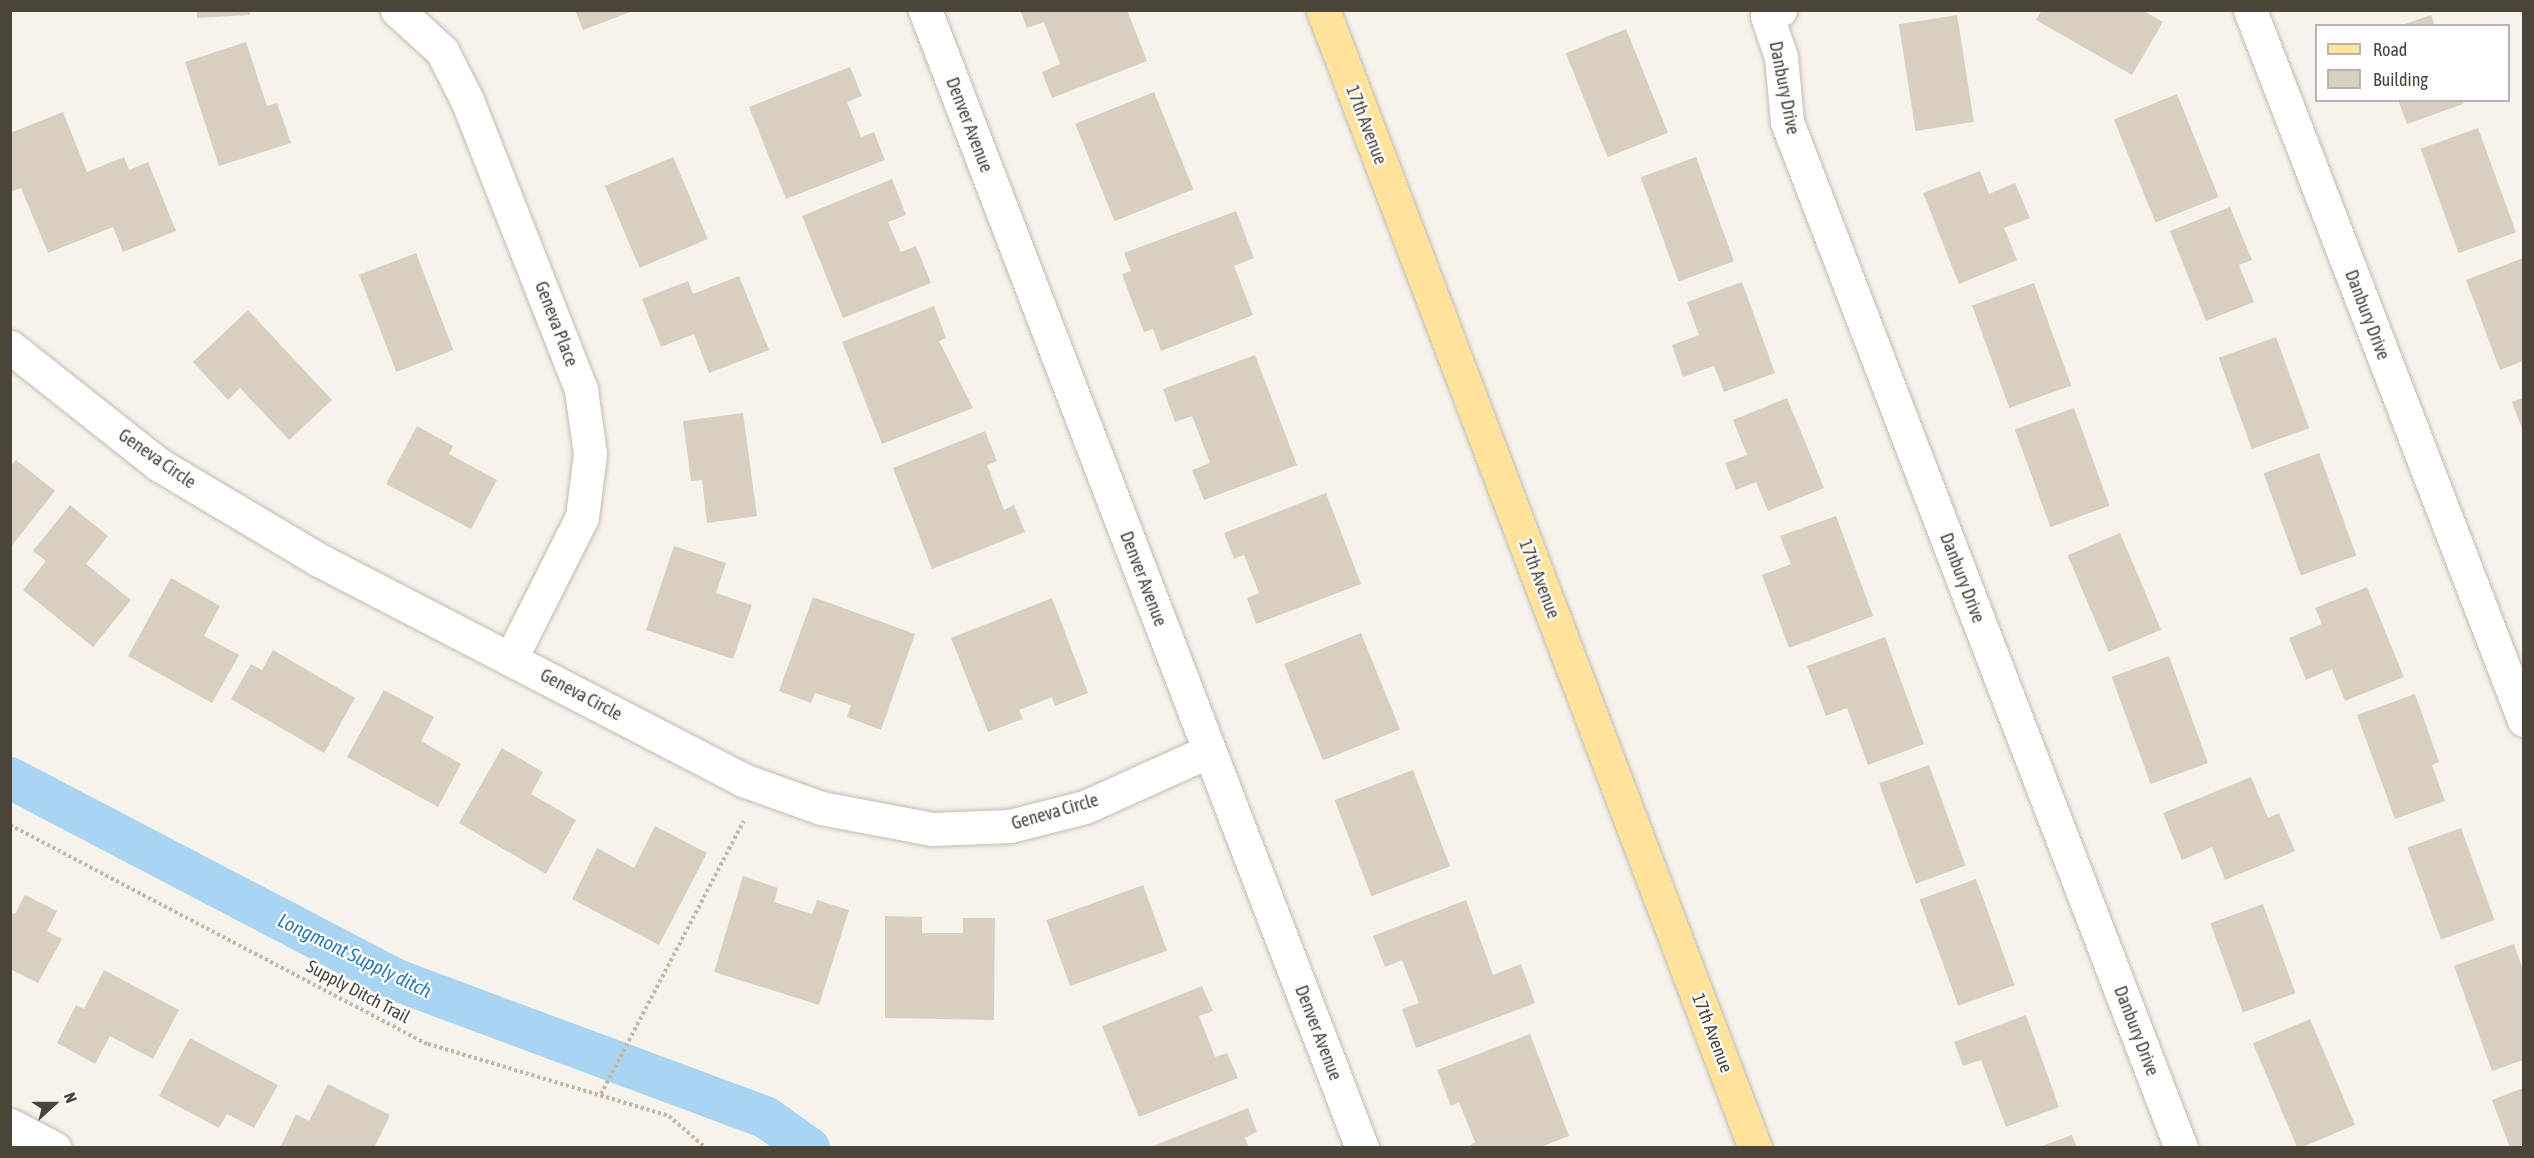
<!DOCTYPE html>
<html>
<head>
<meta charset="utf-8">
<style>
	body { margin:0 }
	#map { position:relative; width:2534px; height:1158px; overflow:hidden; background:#f6f3ec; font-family:"Asap Condensed",sans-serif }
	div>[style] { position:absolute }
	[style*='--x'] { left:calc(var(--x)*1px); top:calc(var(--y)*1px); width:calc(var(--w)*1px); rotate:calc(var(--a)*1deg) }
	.canal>* { height:42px; margin:-21px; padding:0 21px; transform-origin:21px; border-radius:21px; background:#a9d4f2 }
	.building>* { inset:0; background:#d8cfc1; transform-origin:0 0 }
	.path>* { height:4px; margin-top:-2px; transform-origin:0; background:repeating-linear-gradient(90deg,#c4b79f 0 3px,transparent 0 6px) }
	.roads { filter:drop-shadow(0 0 2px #c2bbae) drop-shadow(0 0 2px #c2bbae) }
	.minor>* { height:33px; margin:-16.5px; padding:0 16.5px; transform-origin:16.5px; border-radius:16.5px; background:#fff }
	.major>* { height:33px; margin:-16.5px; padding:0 16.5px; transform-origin:16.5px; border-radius:16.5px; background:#ffe39c }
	span { translate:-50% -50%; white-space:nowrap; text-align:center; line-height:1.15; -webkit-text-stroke:4.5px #fff; paint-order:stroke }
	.street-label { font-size:18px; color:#4b4439 }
	.water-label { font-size:20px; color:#2e7ab2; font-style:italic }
	.frame { position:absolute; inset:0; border:12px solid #4b4439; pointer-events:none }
	.legend { position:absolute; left:2315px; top:24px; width:195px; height:78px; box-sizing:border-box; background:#fff; border:2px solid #b7b4b0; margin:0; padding:8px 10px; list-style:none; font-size:18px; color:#4b4439 }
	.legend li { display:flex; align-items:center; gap:12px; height:30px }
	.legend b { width:30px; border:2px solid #b7b4b0 }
	.north { position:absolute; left:24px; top:1074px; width:60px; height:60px; -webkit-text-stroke:4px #fff; paint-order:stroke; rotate:69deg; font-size:16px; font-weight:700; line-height:24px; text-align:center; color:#4b4439 }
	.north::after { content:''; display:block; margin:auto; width:21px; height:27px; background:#4b4439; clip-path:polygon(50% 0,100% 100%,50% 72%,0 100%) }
</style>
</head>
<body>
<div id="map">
	<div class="canal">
		<i style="--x:10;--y:778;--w:439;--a:27.6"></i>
		<i style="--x:399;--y:981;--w:390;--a:20.4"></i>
		<i style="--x:765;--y:1117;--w:54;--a:35.2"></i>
	</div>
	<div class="building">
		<i style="clip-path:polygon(197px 10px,250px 10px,250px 15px,197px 18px)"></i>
		<i style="clip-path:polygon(575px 10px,633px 10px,633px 11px,583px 30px)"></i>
		<i style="clip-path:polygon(1020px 10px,1127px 10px,1147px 61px,1052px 98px,1042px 72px,1060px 64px,1044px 22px,1027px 28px)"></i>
		<i style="clip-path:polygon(2042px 10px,2142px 10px,2163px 22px,2132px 75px,2036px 20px)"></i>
		<i style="left:1957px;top:15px;width:108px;height:59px;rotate:81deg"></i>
		<i style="clip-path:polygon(2431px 15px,2435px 26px,2402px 26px,2402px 25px)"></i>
		<i style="left:1626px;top:29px;width:112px;height:65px;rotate:68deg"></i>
		<i style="clip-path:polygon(246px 42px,267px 106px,277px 103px,291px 143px,219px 166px,185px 62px)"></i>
		<i style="clip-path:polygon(850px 67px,862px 96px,847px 102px,861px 137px,874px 132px,885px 160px,786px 199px,749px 107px)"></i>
		<i style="left:1154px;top:92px;width:105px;height:85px;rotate:68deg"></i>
		<i style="left:2177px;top:94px;width:111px;height:68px;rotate:68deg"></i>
		<i style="clip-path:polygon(2398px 100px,2462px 100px,2463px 104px,2407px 124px)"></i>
		<i style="clip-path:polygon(63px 112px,87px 172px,124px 157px,129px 170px,148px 162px,176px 231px,123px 252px,113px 227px,48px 253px,21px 188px,10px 192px,10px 133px)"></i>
		<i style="left:2478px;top:128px;width:111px;height:61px;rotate:70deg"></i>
		<i style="left:673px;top:157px;width:89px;height:74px;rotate:67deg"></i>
		<i style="left:1696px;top:157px;width:111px;height:59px;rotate:70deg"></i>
		<i style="clip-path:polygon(1980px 171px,1989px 194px,2015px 183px,2030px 218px,2004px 228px,2017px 260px,1959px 284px,1923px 193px)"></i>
		<i style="clip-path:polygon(892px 179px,906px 215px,888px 222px,901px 252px,916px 246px,931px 283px,843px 318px,802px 216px)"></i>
		<i style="clip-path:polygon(2230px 207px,2252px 260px,2239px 265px,2254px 302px,2206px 321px,2170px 231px)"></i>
		<i style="clip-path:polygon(1236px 211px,1254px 258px,1234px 266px,1253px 315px,1161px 351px,1153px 329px,1144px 332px,1133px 304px,1122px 274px,1131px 271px,1124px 253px)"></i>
		<i style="left:416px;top:253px;width:104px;height:61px;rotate:69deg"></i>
		<i style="clip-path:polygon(2523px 258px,2523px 361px,2500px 370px,2466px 280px)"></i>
		<i style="clip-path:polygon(739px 276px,769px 350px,709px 373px,694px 334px,661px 347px,642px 299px,688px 281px,693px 294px)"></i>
		<i style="clip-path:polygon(1742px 282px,1775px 373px,1724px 392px,1714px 366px,1683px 377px,1672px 345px,1699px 335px,1687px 302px)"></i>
		<i style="left:2034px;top:283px;width:109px;height:66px;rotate:70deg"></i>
		<i style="clip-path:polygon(934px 306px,946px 338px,939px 341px,973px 408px,882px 444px,842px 342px)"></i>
		<i style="clip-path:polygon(248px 310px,332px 400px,289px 440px,240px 388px,228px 400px,193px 362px)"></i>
		<i style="left:2276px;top:337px;width:97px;height:61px;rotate:70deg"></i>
		<i style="clip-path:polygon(1255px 355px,1297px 465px,1204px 500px,1192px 470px,1210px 463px,1192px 416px,1175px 422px,1163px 389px)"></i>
		<i style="clip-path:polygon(1787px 398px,1824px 488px,1768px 511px,1756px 482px,1736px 490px,1725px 463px,1747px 455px,1733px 420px)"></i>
		<i style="clip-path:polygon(2523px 398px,2523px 431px,2512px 402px)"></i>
		<i style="left:2074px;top:408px;width:104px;height:63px;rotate:70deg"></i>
		<i style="clip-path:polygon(743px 413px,757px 516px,707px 523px,702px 480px,691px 481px,683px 421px)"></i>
		<i style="clip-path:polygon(417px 426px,453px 446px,449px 454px,497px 480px,471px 529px,386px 484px)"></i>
		<i style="clip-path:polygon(985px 431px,997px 461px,987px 465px,1004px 510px,1014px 505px,1025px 532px,932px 569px,893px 468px)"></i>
		<i style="left:2319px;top:453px;width:109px;height:59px;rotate:70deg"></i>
		<i style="clip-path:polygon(16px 460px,55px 491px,10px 548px,10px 467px)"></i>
		<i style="clip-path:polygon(1326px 493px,1361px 584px,1256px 624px,1247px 598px,1259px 593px,1244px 555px,1234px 559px,1224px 533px)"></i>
		<i style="clip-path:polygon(70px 505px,108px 536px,86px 564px,131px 600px,93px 647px,23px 590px,46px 561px,33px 551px)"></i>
		<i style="clip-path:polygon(1836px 516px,1873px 616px,1789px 648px,1762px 575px,1791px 564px,1780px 536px)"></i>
		<i style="left:2120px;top:533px;width:105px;height:57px;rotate:67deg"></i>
		<i style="clip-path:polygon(674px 546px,726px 563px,716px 593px,752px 605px,733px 659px,646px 630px)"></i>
		<i style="clip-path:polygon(171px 578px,220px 606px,204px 636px,239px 655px,212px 703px,128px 656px)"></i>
		<i style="clip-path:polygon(2367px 587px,2404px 677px,2345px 701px,2332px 669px,2306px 680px,2289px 638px,2322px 624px,2315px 608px)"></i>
		<i style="clip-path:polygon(813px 597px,915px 634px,881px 730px,847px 717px,851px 705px,815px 693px,811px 703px,779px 691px)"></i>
		<i style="clip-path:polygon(1052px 598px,1088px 693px,1055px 706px,1052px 697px,1019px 710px,1023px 719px,988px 732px,951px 638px)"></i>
		<i style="left:1361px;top:633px;width:104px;height:83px;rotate:68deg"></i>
		<i style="clip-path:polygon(1885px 637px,1924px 744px,1868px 765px,1847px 708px,1826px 716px,1807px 666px)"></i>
		<i style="clip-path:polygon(273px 650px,355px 698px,324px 753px,231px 699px,251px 664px,262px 670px)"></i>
		<i style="left:2169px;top:656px;width:114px;height:61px;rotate:70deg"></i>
		<i style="clip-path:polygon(384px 690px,434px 717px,421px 741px,461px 764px,438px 807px,347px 757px)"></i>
		<i style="clip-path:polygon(2415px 694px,2439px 762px,2432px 765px,2445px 801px,2395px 819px,2357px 715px)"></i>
		<i style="clip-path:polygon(502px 748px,543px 772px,531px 794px,576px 820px,546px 874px,459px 823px)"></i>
		<i style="left:1929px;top:765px;width:107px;height:53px;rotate:70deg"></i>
		<i style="left:1413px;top:770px;width:103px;height:84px;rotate:69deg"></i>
		<i style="clip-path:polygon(2251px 777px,2268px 818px,2279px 813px,2295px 851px,2225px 880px,2212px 847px,2182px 860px,2163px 813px)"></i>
		<i style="clip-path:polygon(655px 826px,707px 853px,659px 945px,572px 899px,597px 848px,634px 868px)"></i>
		<i style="left:2461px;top:828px;width:98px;height:57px;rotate:70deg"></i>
		<i style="clip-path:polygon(743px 876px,778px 888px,774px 902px,812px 914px,817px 900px,849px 910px,819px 1005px,714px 972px)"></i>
		<i style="left:1976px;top:879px;width:113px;height:60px;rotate:70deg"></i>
		<i style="left:1143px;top:885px;width:70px;height:103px;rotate:70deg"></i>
		<i style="clip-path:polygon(25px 895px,57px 911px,47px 931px,62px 939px,38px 983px,10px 969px,10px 912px,15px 914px)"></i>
		<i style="clip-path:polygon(1466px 900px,1493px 975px,1521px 964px,1535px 1003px,1416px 1048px,1402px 1009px,1419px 1003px,1402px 960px,1385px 967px,1373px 936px)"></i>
		<i style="left:2263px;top:904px;width:95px;height:56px;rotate:70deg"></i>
		<i style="clip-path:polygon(885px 916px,922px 917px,922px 933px,963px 933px,963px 918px,995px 918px,994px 1020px,885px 1018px)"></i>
		<i style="clip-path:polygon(2514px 944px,2523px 970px,2523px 1060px,2492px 1071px,2454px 966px)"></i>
		<i style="clip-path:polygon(104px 970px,179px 1010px,153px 1059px,110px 1036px,95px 1064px,57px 1043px,76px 1005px,84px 1009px)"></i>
		<i style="clip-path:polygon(1202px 986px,1213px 1011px,1199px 1016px,1215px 1057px,1227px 1053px,1238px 1078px,1139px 1117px,1102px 1026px)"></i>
		<i style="clip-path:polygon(2026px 1015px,2059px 1107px,2006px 1127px,1981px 1060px,1963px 1066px,1954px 1042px)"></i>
		<i style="left:2310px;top:1019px;width:115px;height:62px;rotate:67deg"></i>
		<i style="clip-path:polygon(1530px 1034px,1569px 1136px,1538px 1148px,1467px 1148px,1475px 1142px,1459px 1102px,1451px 1106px,1437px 1070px)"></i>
		<i style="clip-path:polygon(190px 1038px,278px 1085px,254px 1128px,227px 1114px,219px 1128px,159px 1096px)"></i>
		<i style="clip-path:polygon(328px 1084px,390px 1115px,374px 1148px,280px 1148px,296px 1114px,309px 1121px)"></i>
		<i style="clip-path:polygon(2523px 1088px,2523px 1148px,2510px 1148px,2492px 1100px)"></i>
		<i style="clip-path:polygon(1248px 1108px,1257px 1132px,1245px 1138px,1249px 1148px,1148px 1148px)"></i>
		<i style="clip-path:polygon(2072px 1135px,2077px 1148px,2039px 1148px,2039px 1147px)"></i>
	</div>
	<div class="path">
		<i style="--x:10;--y:825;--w:472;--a:27.7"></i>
		<i style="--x:428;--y:1044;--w:252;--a:16.6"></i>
		<i style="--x:669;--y:1116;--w:49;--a:40.9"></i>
		<i style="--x:601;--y:1094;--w:308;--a:-62.4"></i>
	</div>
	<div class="roads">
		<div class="minor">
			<i style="--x:397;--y:10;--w:61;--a:42.3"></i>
			<i style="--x:442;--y:51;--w:55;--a:63"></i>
			<i style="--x:467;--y:100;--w:312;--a:68.5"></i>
			<i style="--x:581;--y:390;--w:65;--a:82"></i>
			<i style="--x:590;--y:454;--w:64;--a:97.2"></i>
			<i style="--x:582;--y:517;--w:158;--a:116.7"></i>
			<i style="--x:925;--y:10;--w:1219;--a:68.99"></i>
			<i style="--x:1780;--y:10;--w:14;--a:155"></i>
			<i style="--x:1767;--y:16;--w:43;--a:71.1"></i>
			<i style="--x:1781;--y:57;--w:65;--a:84.7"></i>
			<i style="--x:1787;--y:122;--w:1099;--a:68.99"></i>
			<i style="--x:2250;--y:10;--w:761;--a:68.9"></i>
			<i style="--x:10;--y:347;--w:189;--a:38.3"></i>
			<i style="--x:158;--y:464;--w:187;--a:30.8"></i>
			<i style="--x:319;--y:560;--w:478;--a:27.4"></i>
			<i style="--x:743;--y:780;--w:83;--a:19.7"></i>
			<i style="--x:821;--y:808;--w:113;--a:10.7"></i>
			<i style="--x:932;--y:829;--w:78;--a:-2.2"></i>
			<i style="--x:1010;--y:826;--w:77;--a:-14.2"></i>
			<i style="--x:1085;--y:807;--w:136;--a:-24.3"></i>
			<i style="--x:10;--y:1125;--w:50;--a:27.6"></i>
		</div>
		<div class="major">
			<i style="--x:1323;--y:10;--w:1217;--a:69.21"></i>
		</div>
	</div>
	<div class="street-label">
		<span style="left:1784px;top:88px;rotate:79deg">Danbury Drive</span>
		<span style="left:969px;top:125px;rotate:69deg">Denver Avenue</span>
		<span style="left:1366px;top:125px;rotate:69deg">17th Avenue</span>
		<span style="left:2367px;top:315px;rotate:69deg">Danbury Drive</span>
		<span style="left:556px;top:324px;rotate:69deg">Geneva Place</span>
		<span style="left:157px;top:459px;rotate:35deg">Geneva Circle</span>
		<span style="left:1962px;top:578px;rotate:69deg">Danbury Drive</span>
		<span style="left:1143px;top:579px;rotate:69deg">Denver Avenue</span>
		<span style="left:1539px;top:579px;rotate:69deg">17th Avenue</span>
		<span style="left:581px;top:695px;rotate:28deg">Geneva Circle</span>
		<span style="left:1055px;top:812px;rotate:-16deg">Geneva Circle</span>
		<span style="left:358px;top:992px;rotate:28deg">Supply Ditch Trail</span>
		<span style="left:2136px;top:1031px;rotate:69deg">Danbury Drive</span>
		<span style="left:1318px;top:1033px;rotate:69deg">Denver Avenue</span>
		<span style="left:1712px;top:1033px;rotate:69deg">17th Avenue</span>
	</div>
	<div class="water-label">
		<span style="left:355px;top:955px;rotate:26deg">Longmont Supply ditch</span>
	</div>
	<div class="frame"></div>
	<ul class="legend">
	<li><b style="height:8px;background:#ffe39c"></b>Road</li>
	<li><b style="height:16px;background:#d8cfc1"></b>Building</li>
	</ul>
	<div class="north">N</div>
</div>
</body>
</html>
